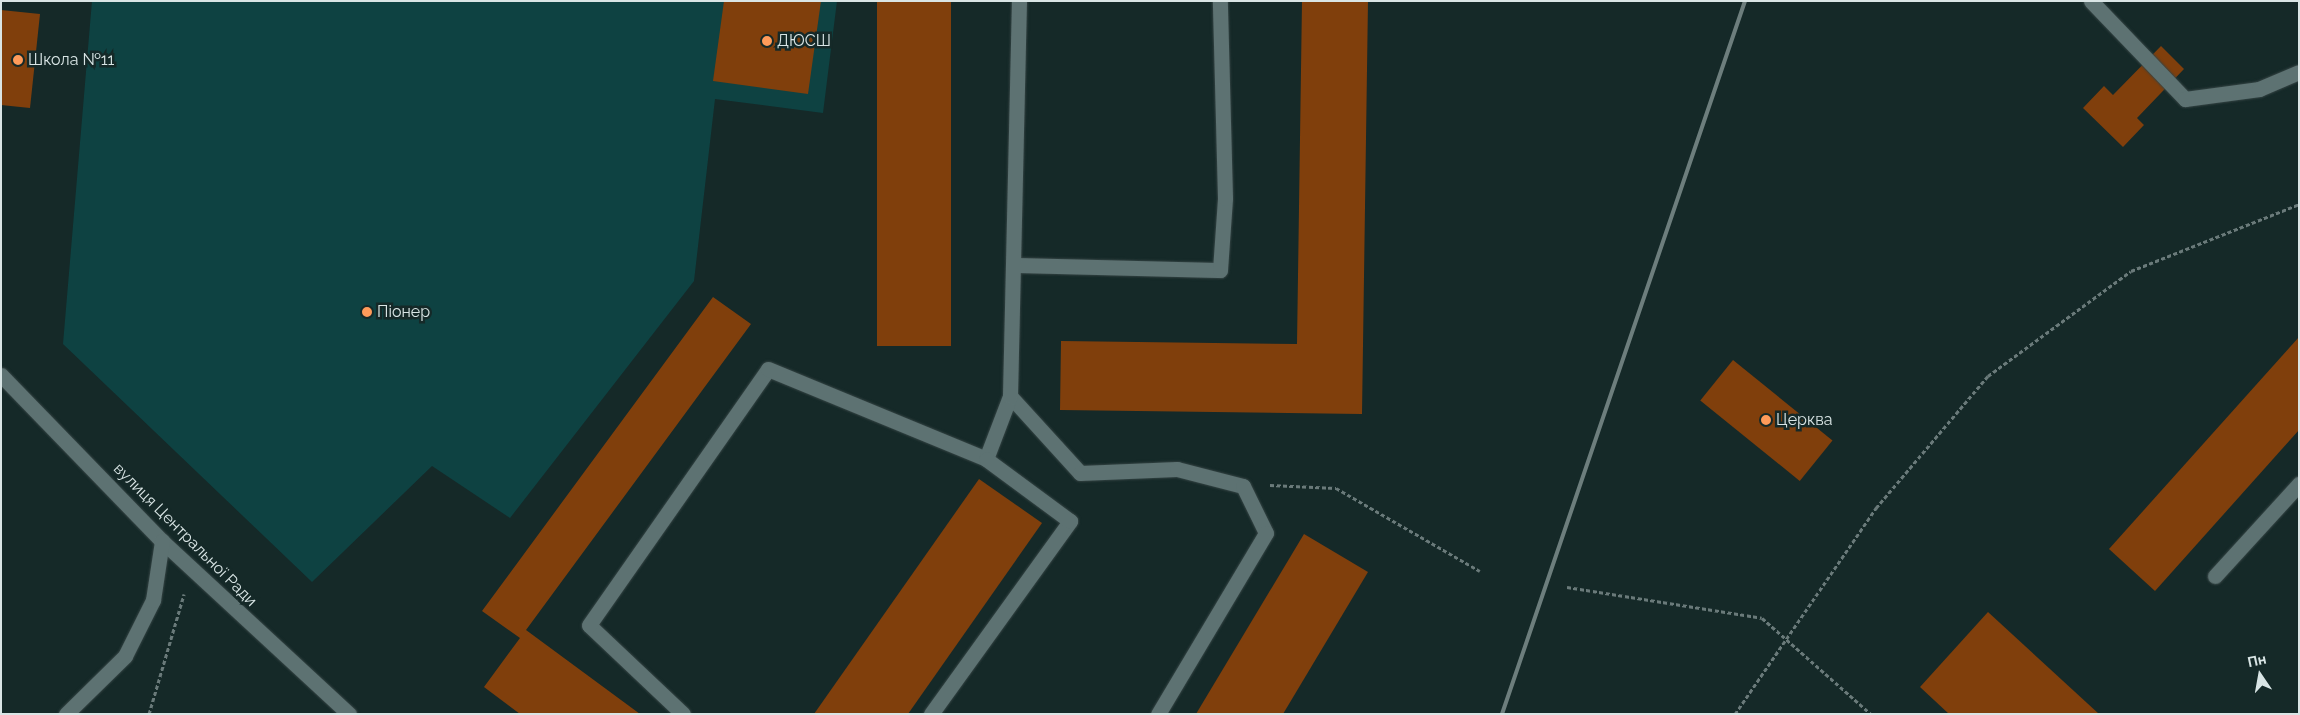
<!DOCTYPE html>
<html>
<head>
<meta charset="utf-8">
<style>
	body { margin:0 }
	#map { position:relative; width:2300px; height:715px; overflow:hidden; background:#152928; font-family:Raleway,sans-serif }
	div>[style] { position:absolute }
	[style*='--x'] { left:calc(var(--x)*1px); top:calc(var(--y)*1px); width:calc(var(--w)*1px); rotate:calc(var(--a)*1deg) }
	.green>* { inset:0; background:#0e4242 }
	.building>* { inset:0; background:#803f0c; transform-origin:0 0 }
	.path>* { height:3px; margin-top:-1.5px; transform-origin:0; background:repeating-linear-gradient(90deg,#6a7a7a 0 4px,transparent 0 6.5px) }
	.roads { filter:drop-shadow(0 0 1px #354444) drop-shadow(0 0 1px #354444) }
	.lane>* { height:15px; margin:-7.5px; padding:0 7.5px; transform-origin:7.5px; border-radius:7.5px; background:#5d7272 }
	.street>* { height:15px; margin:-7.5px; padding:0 7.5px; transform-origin:7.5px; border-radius:7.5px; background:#5d7272 }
	.rail>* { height:4px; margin:-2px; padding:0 2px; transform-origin:2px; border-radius:2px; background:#6d7e7d }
	.dots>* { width:14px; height:14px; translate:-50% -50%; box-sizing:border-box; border:2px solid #152928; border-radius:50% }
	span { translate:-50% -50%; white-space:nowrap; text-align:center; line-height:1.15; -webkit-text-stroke:5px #152928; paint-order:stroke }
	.poi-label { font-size:16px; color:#d9e5e5 }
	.left { translate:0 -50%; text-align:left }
	.street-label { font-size:16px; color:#d9e5e5 }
	.frame { position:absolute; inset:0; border:2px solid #d9e5e5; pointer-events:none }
	.north { position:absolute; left:2235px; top:650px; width:50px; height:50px; -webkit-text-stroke:4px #152928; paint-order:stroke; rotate:348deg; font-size:14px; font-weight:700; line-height:20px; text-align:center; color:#d9e5e5 }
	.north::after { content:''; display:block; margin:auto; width:18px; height:22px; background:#d9e5e5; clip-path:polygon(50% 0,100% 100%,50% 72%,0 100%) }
</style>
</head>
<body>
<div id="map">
	<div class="green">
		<i style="clip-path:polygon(92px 1px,837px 1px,823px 113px,715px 99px,694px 281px,510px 518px,432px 466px,312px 582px,63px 344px)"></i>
	</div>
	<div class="building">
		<i style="clip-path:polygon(724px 1px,821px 1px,808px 94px,713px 81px)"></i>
		<i style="left:877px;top:1px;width:74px;height:345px"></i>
		<i style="clip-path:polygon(1302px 1px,1368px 1px,1362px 414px,1060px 410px,1061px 341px,1297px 344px)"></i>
		<i style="clip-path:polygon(1px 10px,40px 14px,30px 108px,1px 105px)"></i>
		<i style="clip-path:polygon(2161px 46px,2184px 69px,2137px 118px,2144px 125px,2123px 147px,2083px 108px,2104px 86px,2113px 95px)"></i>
		<i style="clip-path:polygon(713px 297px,751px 324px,526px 630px,640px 714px,520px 714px,484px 687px,520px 638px,482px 611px)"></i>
		<i style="clip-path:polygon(2299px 337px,2299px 430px,2155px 591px,2109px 549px)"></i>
		<i style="left:1733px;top:360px;width:128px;height:52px;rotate:39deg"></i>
		<i style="clip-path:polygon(979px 479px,1042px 523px,908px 714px,814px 714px)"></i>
		<i style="clip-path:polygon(1304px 534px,1368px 572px,1283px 714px,1196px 714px)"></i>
		<i style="clip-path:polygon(1988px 612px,2099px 714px,1949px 714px,1920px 687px)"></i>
	</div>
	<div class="path">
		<i style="--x:1270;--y:485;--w:66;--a:2.6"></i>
		<i style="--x:1336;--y:488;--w:166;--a:30"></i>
		<i style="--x:1567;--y:587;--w:197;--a:9"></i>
		<i style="--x:1762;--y:618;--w:145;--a:41.4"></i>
		<i style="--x:149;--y:714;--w:125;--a:-73.7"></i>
		<i style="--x:1735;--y:714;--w:250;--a:-55.6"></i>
		<i style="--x:1876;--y:508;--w:173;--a:-49.7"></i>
		<i style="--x:1988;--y:376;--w:177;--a:-36.3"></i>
		<i style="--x:2131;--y:271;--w:181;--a:-21.7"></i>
	</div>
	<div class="roads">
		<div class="lane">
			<i style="--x:2091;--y:1;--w:136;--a:46.2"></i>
			<i style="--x:2185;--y:99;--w:75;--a:-7.7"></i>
			<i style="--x:2259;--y:89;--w:43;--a:-23"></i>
			<i style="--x:1014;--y:265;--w:206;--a:1.4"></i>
			<i style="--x:1220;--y:270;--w:72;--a:-86"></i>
			<i style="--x:1225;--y:198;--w:197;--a:-91.5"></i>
			<i style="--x:1010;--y:396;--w:104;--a:47.7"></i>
			<i style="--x:1080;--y:473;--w:97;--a:-2.4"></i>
			<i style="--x:1177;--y:469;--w:68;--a:14.4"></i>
			<i style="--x:1243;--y:486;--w:52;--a:63.9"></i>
			<i style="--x:1266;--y:533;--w:211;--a:120.8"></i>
			<i style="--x:2215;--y:576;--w:125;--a:-47.6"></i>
			<i style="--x:683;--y:714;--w:129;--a:-136.6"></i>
			<i style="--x:589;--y:625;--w:312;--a:-55"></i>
			<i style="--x:768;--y:369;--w:236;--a:22.4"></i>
			<i style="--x:986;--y:459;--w:67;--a:-69.1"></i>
			<i style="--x:1010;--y:396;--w:395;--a:-88.7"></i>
			<i style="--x:931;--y:714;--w:238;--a:-54.2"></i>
			<i style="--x:1070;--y:521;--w:104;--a:-143.6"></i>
		</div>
		<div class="street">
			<i style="--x:1;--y:375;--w:231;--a:45.9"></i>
			<i style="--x:162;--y:541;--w:255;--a:42.8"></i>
			<i style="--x:66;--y:714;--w:83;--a:-44.5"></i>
			<i style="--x:125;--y:656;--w:63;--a:-63.4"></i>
			<i style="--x:153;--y:600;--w:60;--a:-81.3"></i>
		</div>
	</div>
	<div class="rail">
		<i style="--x:1502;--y:714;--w:753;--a:-71.18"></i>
	</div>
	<div class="dots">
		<i style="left:767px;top:41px;background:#ff9b5a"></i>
		<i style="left:18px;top:60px;background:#ff9b5a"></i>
		<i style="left:367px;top:312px;background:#ff9b5a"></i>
		<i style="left:1766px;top:420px;background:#ff9b5a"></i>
	</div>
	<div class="poi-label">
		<span class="left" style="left:777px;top:41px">ДЮСШ</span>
		<span class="left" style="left:28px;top:60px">Школа №11</span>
		<span class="left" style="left:377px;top:312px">Піонер</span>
		<span class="left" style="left:1776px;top:420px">Церква</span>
	</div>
	<div class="street-label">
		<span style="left:185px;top:535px;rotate:45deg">вулиця Центральної Ради</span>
	</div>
	<div class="frame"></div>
	<div class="north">Пн</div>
</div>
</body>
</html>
